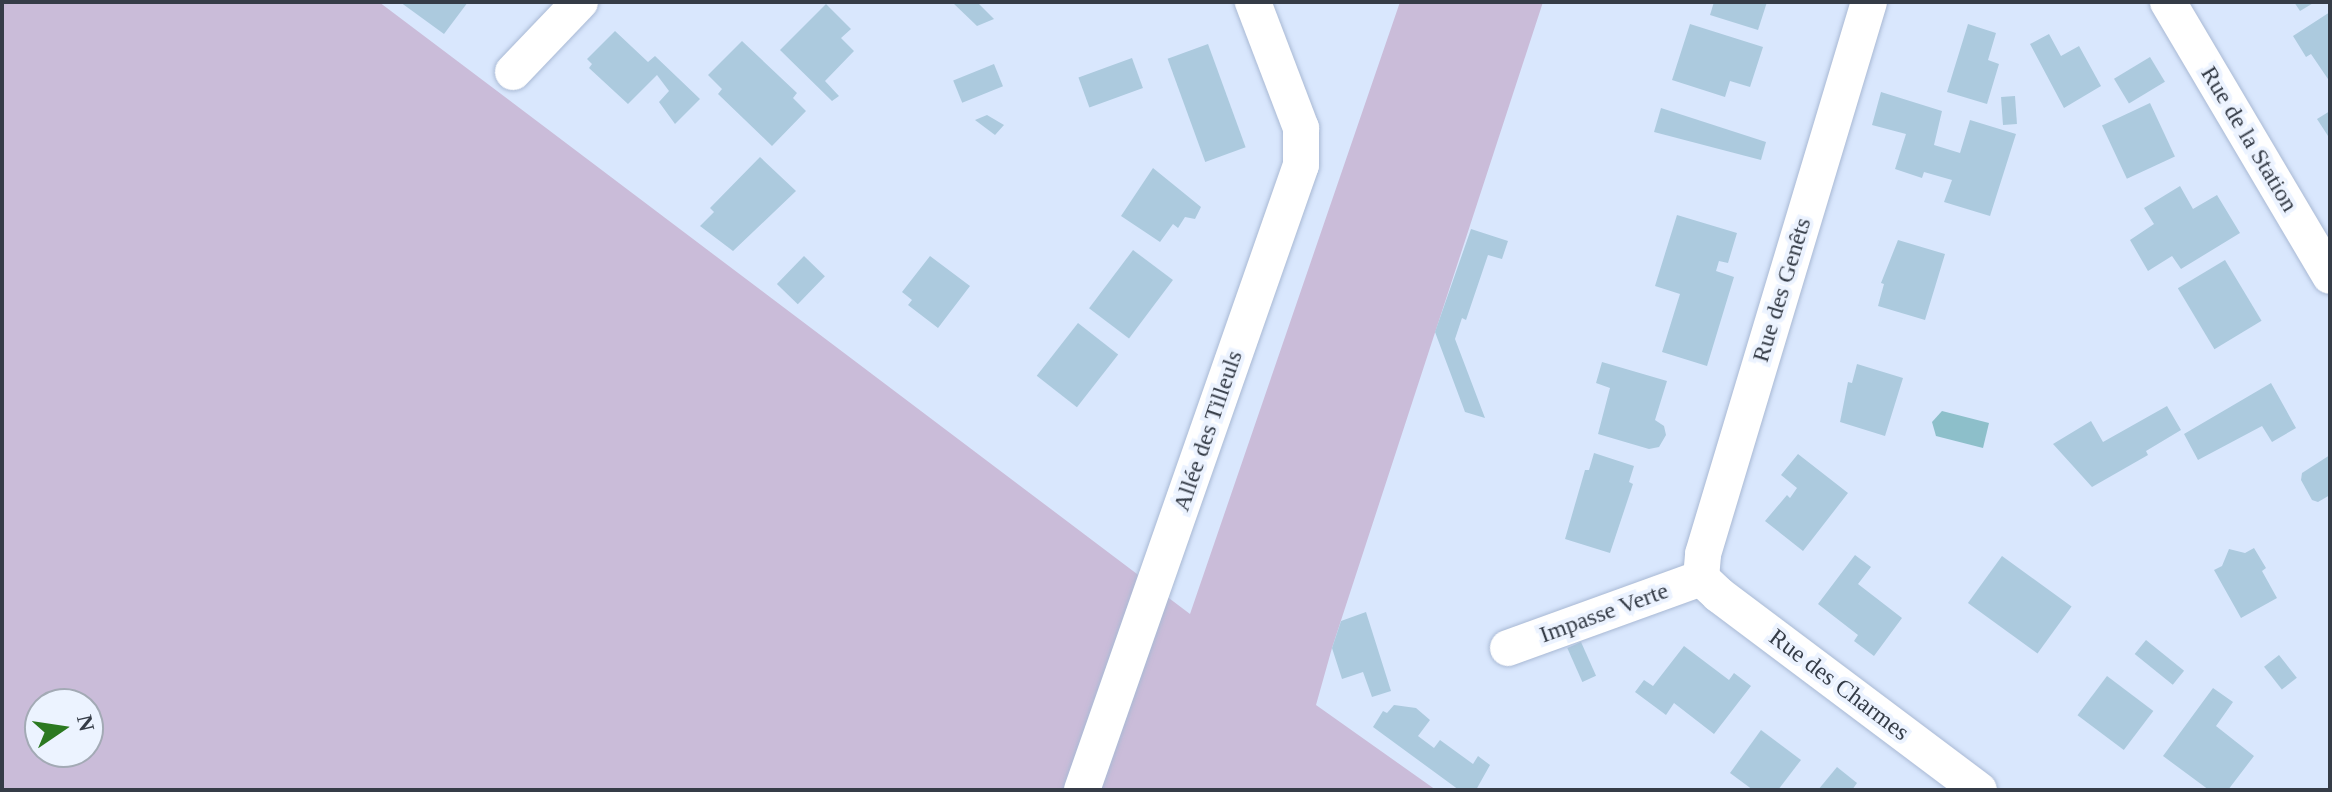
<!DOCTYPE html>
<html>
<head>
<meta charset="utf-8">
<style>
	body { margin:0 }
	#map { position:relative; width:2332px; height:792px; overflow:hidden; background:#d9e7fd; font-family:"Times New Roman",serif }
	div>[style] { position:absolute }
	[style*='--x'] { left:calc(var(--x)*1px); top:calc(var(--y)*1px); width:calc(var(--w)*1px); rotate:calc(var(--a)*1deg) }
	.green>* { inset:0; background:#cabcd9 }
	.water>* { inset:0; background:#8dbfca }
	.building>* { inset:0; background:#accade; transform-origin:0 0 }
	.roads { filter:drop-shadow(0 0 2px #a9b9d4) drop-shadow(0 0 2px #a9b9d4) }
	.minor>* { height:36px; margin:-18px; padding:0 18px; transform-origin:18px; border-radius:18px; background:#fff }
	span { translate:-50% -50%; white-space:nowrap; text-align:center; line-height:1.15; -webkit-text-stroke:8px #ecf3ff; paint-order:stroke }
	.street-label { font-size:24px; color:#353c47 }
	.frame { position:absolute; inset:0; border:4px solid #353c47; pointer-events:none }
	.north { position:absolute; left:24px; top:688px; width:80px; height:80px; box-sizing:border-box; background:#ecf3ff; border:2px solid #a3aab5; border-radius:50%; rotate:77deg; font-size:22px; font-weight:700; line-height:32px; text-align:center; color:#353c47 }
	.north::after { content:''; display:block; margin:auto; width:28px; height:36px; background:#2c7921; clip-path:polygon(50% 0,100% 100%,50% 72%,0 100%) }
</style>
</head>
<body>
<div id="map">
	<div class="green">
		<i style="clip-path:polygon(evenodd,2px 2px,379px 2px,1190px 614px,1400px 2px,1543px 2px,1332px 648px,1316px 705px,1436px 790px,2px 790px,2px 2px,40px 704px,88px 704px,88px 752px,40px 752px,40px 704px)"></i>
	</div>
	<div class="water">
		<i style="clip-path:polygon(1942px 411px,1989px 423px,1983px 448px,1936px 436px,1932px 422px)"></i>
	</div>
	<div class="building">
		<i style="clip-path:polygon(400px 2px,468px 2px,444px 34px)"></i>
		<i style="clip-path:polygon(952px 2px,977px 2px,994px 19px,977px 26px)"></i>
		<i style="clip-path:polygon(1714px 2px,1767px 2px,1758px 30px,1710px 15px)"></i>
		<i style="clip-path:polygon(2294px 2px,2315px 2px,2300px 11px)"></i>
		<i style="clip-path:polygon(826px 4px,851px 29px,841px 38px,854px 51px,825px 81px,839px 96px,832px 101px,780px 50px)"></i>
		<i style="clip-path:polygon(2330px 12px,2330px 82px,2311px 54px,2306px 57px,2293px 36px)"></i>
		<i style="clip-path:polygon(1690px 24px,1763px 47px,1750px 87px,1730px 81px,1725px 97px,1672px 80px)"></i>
		<i style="clip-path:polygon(1968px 24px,1996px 33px,1988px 60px,1999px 64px,1987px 104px,1947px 92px)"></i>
		<i style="clip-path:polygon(615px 31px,648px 62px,655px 56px,700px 99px,675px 124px,659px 102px,669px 91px,657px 75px,628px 104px,589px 68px,592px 64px,587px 59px)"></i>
		<i style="clip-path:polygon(2049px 34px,2061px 56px,2079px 46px,2101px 86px,2064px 108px,2030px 44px)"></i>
		<i style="clip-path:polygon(742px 41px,797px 93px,793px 98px,806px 111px,772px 146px,718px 94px,722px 89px,708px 75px)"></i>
		<i style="left:1208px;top:44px;width:110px;height:43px;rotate:70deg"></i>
		<i style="left:2150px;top:57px;width:29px;height:42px;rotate:59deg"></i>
		<i style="left:1132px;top:58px;width:32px;height:57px;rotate:70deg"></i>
		<i style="left:994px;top:64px;width:24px;height:44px;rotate:68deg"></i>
		<i style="clip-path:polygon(1881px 92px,1942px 111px,1934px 145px,1960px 153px,1970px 120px,2016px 134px,1990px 216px,1944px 202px,1952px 180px,1924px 172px,1922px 178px,1895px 169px,1906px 134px,1872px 125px)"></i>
		<i style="left:2015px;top:96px;width:28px;height:14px;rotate:86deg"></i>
		<i style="left:2150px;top:103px;width:59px;height:53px;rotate:65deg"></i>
		<i style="clip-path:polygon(1661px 108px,1766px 142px,1761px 160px,1654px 132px)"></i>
		<i style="clip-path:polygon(2330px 111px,2330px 139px,2317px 119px)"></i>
		<i style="clip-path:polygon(987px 115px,1004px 125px,995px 135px,975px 120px)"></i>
		<i style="clip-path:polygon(760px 157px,796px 191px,733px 251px,700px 226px,714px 212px,710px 208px)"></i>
		<i style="clip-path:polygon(1153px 168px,1201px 207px,1195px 219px,1185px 217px,1178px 228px,1173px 224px,1160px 242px,1121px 216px)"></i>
		<i style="clip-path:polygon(2180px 186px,2193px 209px,2217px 195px,2240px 233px,2181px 269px,2172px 256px,2148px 271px,2130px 240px,2154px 224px,2144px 208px)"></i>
		<i style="clip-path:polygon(1677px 215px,1737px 233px,1728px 263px,1719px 261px,1716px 271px,1734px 277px,1707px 366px,1662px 352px,1680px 294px,1655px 286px)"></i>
		<i style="clip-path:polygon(1471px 229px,1508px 241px,1502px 259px,1488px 255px,1466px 320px,1462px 318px,1455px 339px,1485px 418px,1465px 412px,1435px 332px)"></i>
		<i style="clip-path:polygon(1898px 240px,1945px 254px,1925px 320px,1878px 306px,1884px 284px,1881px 283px)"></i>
		<i style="left:1133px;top:250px;width:50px;height:73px;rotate:37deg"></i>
		<i style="left:804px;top:256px;width:29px;height:39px;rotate:44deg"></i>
		<i style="clip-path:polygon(930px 256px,970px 286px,938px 328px,908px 305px,912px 300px,902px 292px)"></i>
		<i style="left:2225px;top:260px;width:71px;height:55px;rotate:59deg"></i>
		<i style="left:1078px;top:323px;width:51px;height:67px;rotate:38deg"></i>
		<i style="clip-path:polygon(1602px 362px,1667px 381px,1655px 420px,1664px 426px,1666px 435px,1659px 447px,1649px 449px,1598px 434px,1610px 388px,1596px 383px)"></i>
		<i style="clip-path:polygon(1857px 364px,1903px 378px,1885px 436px,1840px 422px,1848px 382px,1852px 383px)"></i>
		<i style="clip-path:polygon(2271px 383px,2296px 428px,2272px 442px,2262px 426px,2198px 460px,2184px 434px)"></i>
		<i style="clip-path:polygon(2167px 406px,2181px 430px,2146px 451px,2148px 455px,2092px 487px,2053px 444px,2091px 421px,2103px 442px)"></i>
		<i style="clip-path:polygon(1594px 453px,1634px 466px,1629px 482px,1633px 484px,1610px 553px,1565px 539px,1585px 470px,1589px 470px)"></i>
		<i style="clip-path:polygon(1798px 454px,1848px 493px,1803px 551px,1765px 521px,1787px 495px,1790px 498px,1797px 488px,1781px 475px)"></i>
		<i style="clip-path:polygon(2330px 455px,2330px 495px,2318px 502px,2312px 500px,2301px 480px,2302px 473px)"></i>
		<i style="clip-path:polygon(2254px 548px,2266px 568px,2262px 571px,2277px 598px,2241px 618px,2214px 570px,2222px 566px,2229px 549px,2245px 553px)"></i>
		<i style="clip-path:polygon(1855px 555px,1871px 567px,1858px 584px,1902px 618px,1874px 656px,1854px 641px,1858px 635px,1818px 604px)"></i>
		<i style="left:2002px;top:556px;width:86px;height:58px;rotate:36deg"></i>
		<i style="clip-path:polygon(1366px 612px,1391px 691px,1372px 697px,1363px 672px,1342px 679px,1332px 648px,1341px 621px)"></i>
		<i style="left:2146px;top:640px;width:49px;height:18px;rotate:39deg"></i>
		<i style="left:1581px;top:642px;width:37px;height:15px;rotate:66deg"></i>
		<i style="clip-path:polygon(1684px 646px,1729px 680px,1734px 673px,1751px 686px,1714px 734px,1674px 703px,1666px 715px,1635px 692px,1644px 680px,1653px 686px)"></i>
		<i style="left:2279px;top:655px;width:29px;height:19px;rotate:52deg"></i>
		<i style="left:2107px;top:676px;width:58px;height:49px;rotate:37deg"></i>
		<i style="clip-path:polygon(2213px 688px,2233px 702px,2216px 726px,2254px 756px,2228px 790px,2209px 790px,2163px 756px)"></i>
		<i style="clip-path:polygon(1394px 705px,1416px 708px,1430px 720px,1418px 736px,1434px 748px,1440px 740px,1473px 764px,1478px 756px,1490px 765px,1476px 790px,1459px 790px,1373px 727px,1383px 711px,1387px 713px)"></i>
		<i style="clip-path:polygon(1761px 730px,1801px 760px,1778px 790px,1753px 790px,1730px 773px)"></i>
		<i style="clip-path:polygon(1837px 767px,1857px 783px,1852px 790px,1818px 790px)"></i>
	</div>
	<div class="roads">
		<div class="minor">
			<i style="--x:2168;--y:2;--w:318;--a:59.4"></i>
			<i style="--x:513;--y:72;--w:97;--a:-46.3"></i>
			<i style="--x:1701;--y:578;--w:24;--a:-85"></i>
			<i style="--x:1703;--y:554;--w:576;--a:-73.26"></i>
			<i style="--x:1701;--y:578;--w:25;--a:43"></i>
			<i style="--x:1719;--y:595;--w:325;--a:36.9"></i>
			<i style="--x:1508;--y:648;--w:205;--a:-19.9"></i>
			<i style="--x:1082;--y:790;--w:662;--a:-70.69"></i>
			<i style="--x:1301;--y:165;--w:37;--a:-90"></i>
			<i style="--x:1301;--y:128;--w:135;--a:-110.9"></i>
		</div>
	</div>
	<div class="street-label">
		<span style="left:2249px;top:139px;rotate:59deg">Rue de la Station</span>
		<span style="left:1782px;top:290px;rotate:-73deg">Rue des Genêts</span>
		<span style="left:1208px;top:431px;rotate:-71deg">Allée des Tilleuls</span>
		<span style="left:1604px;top:613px;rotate:-20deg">Impasse Verte</span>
		<span style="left:1839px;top:685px;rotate:37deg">Rue des Charmes</span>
	</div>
	<div class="frame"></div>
	<div class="north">N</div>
</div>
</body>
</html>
